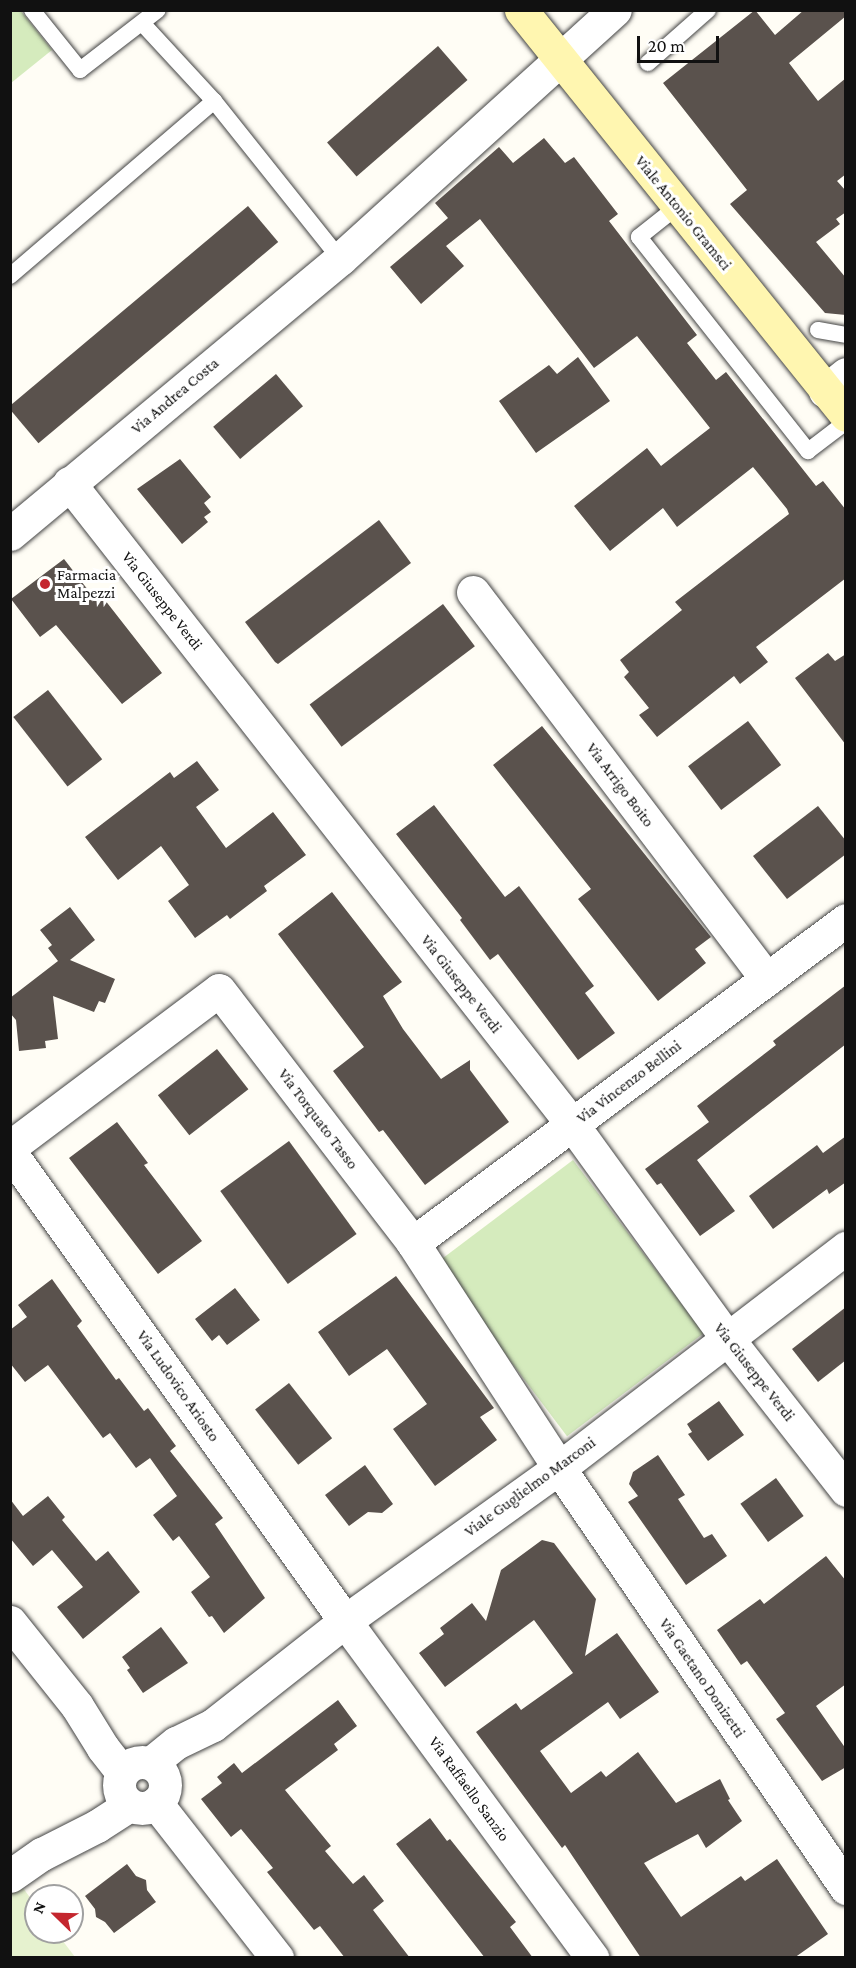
<!DOCTYPE html>
<html>
<head>
<meta charset="utf-8">
<style>
	body { margin:0 }
	#map { position:relative; width:856px; height:1968px; overflow:hidden; background:#fffdf5; font-family:"Crimson Pro",serif }
	div>[style] { position:absolute }
	[style*='--x'] { left:calc(var(--x)*1px); top:calc(var(--y)*1px); width:calc(var(--w)*1px); rotate:calc(var(--a)*1deg) }
	.green>* { inset:0; background:#d5ebbd; transform-origin:0 0 }
	.pitch>* { inset:0; background:#e6f2cf }
	.building>* { inset:0; background:#5a524d; transform-origin:0 0 }
	.roads { filter:drop-shadow(0 0 2px #444) drop-shadow(0 0 2px #444) }
	.lane>* { height:16px; margin:-8px; padding:0 8px; transform-origin:8px; border-radius:8px; background:#fff }
	.street>* { height:33px; margin:-16.5px; padding:0 16.5px; transform-origin:16.5px; border-radius:16.5px; background:#fff }
	.street>.ring { margin:-16.5px; padding:0; box-sizing:content-box; background:none; border:33px solid #fff; border-radius:50% }
	.secondary>* { height:33px; margin:-16.5px; padding:0 16.5px; transform-origin:16.5px; border-radius:16.5px; background:#fff6b0 }
	.dots>* { width:16px; height:16px; translate:-50% -50%; box-sizing:border-box; border:3px solid #fff; border-radius:50% }
	span { translate:-50% -50%; white-space:nowrap; text-align:center; line-height:1.15; -webkit-text-stroke:6px #fff; paint-order:stroke }
	.street-label { font-size:16px; color:#111 }
	.poi-label { font-size:16px; color:#111 }
	.left { translate:0 -50%; text-align:left }
	.frame { position:absolute; inset:0; border:12px solid #111; pointer-events:none }
	.north { position:absolute; left:24px; top:1884px; width:60px; height:60px; box-sizing:border-box; background:#fff; border:2px solid #a0a0a0; border-radius:50%; rotate:293deg; font-size:16px; font-weight:700; line-height:24px; text-align:center; color:#111 }
	.north::after { content:''; display:block; margin:auto; width:21px; height:27px; background:#c4262e; clip-path:polygon(50% 0,100% 100%,50% 72%,0 100%) }
	.scale { position:absolute; left:637px; top:36px; width:82px; height:27px; box-sizing:border-box; border:3px solid #111; border-top:0; padding-left:8px; font-size:18px; line-height:21px; white-space:nowrap; color:#111; -webkit-text-stroke:4px #fff; paint-order:stroke }
</style>
</head>
<body>
<div id="map">
	<div class="green">
		<i style="clip-path:polygon(11px 10px,21px 11px,52px 50px,11px 83px)"></i>
		<i style="left:573px;top:1160px;width:217px;height:171px;rotate:53deg"></i>
	</div>
	<div class="pitch">
		<i style="clip-path:polygon(21px 1885px,36px 1906px,36px 1932px,56px 1932px,75px 1957px,11px 1958px,11px 1893px)"></i>
	</div>
	<div class="building">
		<i style="clip-path:polygon(755px 10px,775px 35px,804px 10px,846px 10px,846px 16px,789px 63px,818px 101px,846px 78px,846px 174px,837px 181px,846px 191px,846px 212px,836px 219px,840px 224px,816px 242px,846px 278px,846px 315px,825px 313px,730px 204px,747px 190px,663px 83px)"></i>
		<i style="left:438px;top:46px;width:45px;height:147px;rotate:49deg"></i>
		<i style="clip-path:polygon(544px 138px,565px 163px,574px 157px,618px 214px,609px 221px,697px 335px,687px 343px,716px 380px,726px 372px,816px 486px,823px 481px,846px 510px,846px 578px,756px 647px,768px 662px,740px 684px,734px 676px,657px 737px,639px 715px,649px 708px,624px 677px,629px 672px,620px 660px,682px 610px,675px 602px,789px 514px,787px 509px,753px 467px,677px 527px,663px 508px,610px 551px,574px 506px,647px 448px,661px 466px,710px 428px,637px 336px,594px 368px,480px 219px,446px 246px,464px 266px,421px 304px,390px 267px,448px 218px,435px 203px,499px 147px,513px 163px)"></i>
		<i style="left:248px;top:206px;width:47px;height:313px;rotate:50deg"></i>
		<i style="clip-path:polygon(578px 357px,610px 401px,536px 453px,499px 401px,549px 365px,557px 374px)"></i>
		<i style="left:276px;top:374px;width:42px;height:82px;rotate:50deg"></i>
		<i style="clip-path:polygon(180px 459px,211px 497px,204px 503px,211px 512px,204px 517px,208px 522px,182px 544px,137px 489px)"></i>
		<i style="clip-path:polygon(379px 520px,411px 563px,278px 664px,275px 662px,245px 622px)"></i>
		<i style="clip-path:polygon(64px 559px,95px 599px,101px 595px,162px 673px,122px 704px,56px 625px,40px 637px,11px 599px)"></i>
		<i style="left:443px;top:604px;width:53px;height:167px;rotate:53deg"></i>
		<i style="clip-path:polygon(828px 653px,835px 661px,846px 654px,846px 745px,795px 678px)"></i>
		<i style="left:48px;top:690px;width:88px;height:44px;rotate:52deg"></i>
		<i style="left:748px;top:721px;width:55px;height:75px;rotate:53deg"></i>
		<i style="clip-path:polygon(542px 726px,711px 937px,695px 949px,706px 963px,658px 1001px,578px 899px,591px 889px,493px 765px)"></i>
		<i style="clip-path:polygon(197px 761px,219px 790px,196px 807px,226px 848px,273px 812px,306px 855px,264px 886px,267px 891px,230px 919px,227px 915px,195px 938px,168px 901px,189px 885px,161px 846px,118px 880px,85px 837px,170px 772px,174px 778px)"></i>
		<i style="clip-path:polygon(434px 805px,505px 897px,519px 886px,594px 986px,585px 993px,615px 1033px,578px 1060px,498px 954px,490px 960px,460px 920px,462px 918px,396px 834px)"></i>
		<i style="clip-path:polygon(818px 806px,846px 841px,846px 854px,787px 899px,753px 856px)"></i>
		<i style="clip-path:polygon(332px 892px,402px 982px,383px 996px,403px 1029px,441px 1079px,470px 1060px,470px 1070px,509px 1122px,425px 1185px,383px 1130px,379px 1132px,333px 1071px,364px 1047px,278px 934px)"></i>
		<i style="clip-path:polygon(70px 907px,95px 940px,70px 960px,115px 979px,105px 1003px,99px 1001px,94px 1012px,53px 996px,58px 1039px,45px 1041px,46px 1048px,19px 1051px,16px 1020px,10px 1013px,10px 998px,58px 961px,48px 948px,52px 945px,40px 930px)"></i>
		<i style="clip-path:polygon(846px 985px,846px 1044px,697px 1160px,735px 1211px,700px 1236px,661px 1183px,657px 1185px,645px 1169px,709px 1122px,697px 1106px,776px 1045px,773px 1041px)"></i>
		<i style="left:217px;top:1049px;width:51px;height:75px;rotate:52deg"></i>
		<i style="clip-path:polygon(117px 1122px,148px 1163px,144px 1165px,202px 1241px,158px 1274px,69px 1158px)"></i>
		<i style="clip-path:polygon(846px 1136px,846px 1182px,829px 1194px,827px 1189px,773px 1229px,749px 1196px,817px 1145px,823px 1153px)"></i>
		<i style="left:289px;top:1141px;width:115px;height:85px;rotate:54deg"></i>
		<i style="clip-path:polygon(396px 1276px,494px 1408px,480px 1417px,497px 1440px,435px 1486px,393px 1429px,427px 1404px,387px 1349px,349px 1376px,318px 1332px)"></i>
		<i style="clip-path:polygon(52px 1279px,82px 1321px,77px 1326px,116px 1380px,119px 1378px,144px 1411px,148px 1408px,176px 1446px,170px 1451px,223px 1518px,215px 1524px,265px 1598px,224px 1633px,212px 1616px,209px 1617px,191px 1592px,210px 1577px,179px 1536px,173px 1541px,153px 1515px,177px 1496px,150px 1458px,136px 1468px,110px 1433px,103px 1438px,48px 1365px,25px 1382px,10px 1363px,10px 1330px,27px 1317px,18px 1305px)"></i>
		<i style="clip-path:polygon(235px 1288px,260px 1320px,227px 1345px,219px 1335px,212px 1341px,195px 1319px)"></i>
		<i style="clip-path:polygon(846px 1307px,846px 1360px,818px 1382px,792px 1349px)"></i>
		<i style="left:289px;top:1383px;width:70px;height:43px;rotate:52deg"></i>
		<i style="clip-path:polygon(719px 1401px,744px 1435px,708px 1461px,688px 1434px,692px 1432px,687px 1424px)"></i>
		<i style="clip-path:polygon(658px 1455px,685px 1495px,678px 1499px,704px 1538px,712px 1534px,727px 1556px,686px 1585px,628px 1502px,638px 1496px,629px 1484px,633px 1472px)"></i>
		<i style="clip-path:polygon(365px 1465px,393px 1504px,382px 1513px,368px 1512px,349px 1526px,325px 1495px)"></i>
		<i style="left:776px;top:1478px;width:47px;height:44px;rotate:54deg"></i>
		<i style="clip-path:polygon(48px 1496px,65px 1517px,62px 1520px,96px 1561px,108px 1551px,140px 1592px,83px 1639px,57px 1607px,83px 1587px,52px 1550px,33px 1566px,10px 1538px,10px 1499px,23px 1516px)"></i>
		<i style="clip-path:polygon(542px 1540px,554px 1543px,596px 1599px,585px 1656px,617px 1633px,659px 1692px,620px 1719px,608px 1702px,540px 1751px,571px 1793px,601px 1771px,606px 1777px,638px 1752px,676px 1803px,720px 1779px,730px 1799px,728px 1800px,742px 1821px,706px 1848px,698px 1834px,644px 1863px,681px 1917px,741px 1876px,745px 1881px,777px 1859px,828px 1934px,794px 1958px,641px 1958px,565px 1845px,562px 1848px,476px 1732px,516px 1703px,521px 1710px,573px 1673px,534px 1620px,445px 1687px,419px 1653px,444px 1634px,440px 1628px,472px 1603px,486px 1621px,501px 1570px)"></i>
		<i style="clip-path:polygon(826px 1556px,846px 1581px,846px 1684px,816px 1706px,846px 1749px,846px 1767px,822px 1781px,776px 1719px,785px 1713px,747px 1661px,741px 1665px,717px 1630px,760px 1599px,764px 1604px)"></i>
		<i style="clip-path:polygon(161px 1627px,188px 1663px,143px 1693px,127px 1670px,130px 1668px,122px 1657px)"></i>
		<i style="clip-path:polygon(338px 1700px,357px 1726px,334px 1744px,338px 1750px,285px 1790px,331px 1846px,325px 1851px,353px 1884px,364px 1875px,384px 1901px,373px 1910px,410px 1958px,345px 1958px,320px 1926px,314px 1930px,267px 1872px,273px 1868px,241px 1829px,231px 1837px,201px 1799px,222px 1783px,217px 1777px,234px 1763px,242px 1773px)"></i>
		<i style="clip-path:polygon(430px 1818px,447px 1841px,450px 1839px,516px 1922px,510px 1927px,533px 1958px,485px 1958px,396px 1844px)"></i>
		<i style="clip-path:polygon(127px 1864px,136px 1876px,146px 1880px,147px 1890px,156px 1902px,114px 1933px,105px 1922px,96px 1917px,95px 1909px,85px 1896px)"></i>
	</div>
	<div class="roads">
		<div class="lane">
			<i style="--x:32;--y:10;--w:77;--a:51.3"></i>
			<i style="--x:80;--y:70;--w:98;--a:-37.6"></i>
			<i style="--x:142;--y:23;--w:106;--a:47.3"></i>
			<i style="--x:214;--y:101;--w:202;--a:51.4"></i>
			<i style="--x:648;--y:63;--w:80;--a:-41.5"></i>
			<i style="--x:678;--y:206;--w:50;--a:141.5"></i>
			<i style="--x:639;--y:237;--w:273;--a:51.7"></i>
			<i style="--x:808;--y:451;--w:48;--a:-37.3"></i>
			<i style="--x:10;--y:276;--w:269;--a:-40.6"></i>
			<i style="--x:818;--y:330;--w:28;--a:10"></i>
		</div>
		<div class="street">
			<i style="--x:825;--y:391;--w:27;--a:-39"></i>
			<i style="--x:69;--y:483;--w:815;--a:51.88"></i>
			<i style="--x:572;--y:1124;--w:264;--a:54.1"></i>
			<i style="--x:727;--y:1338;--w:193;--a:51.9"></i>
			<i style="--x:10;--y:534;--w:430;--a:-39.8"></i>
			<i style="--x:340;--y:259;--w:371;--a:-42.2"></i>
			<i style="--x:473;--y:592;--w:486;--a:52.8"></i>
			<i style="--x:10;--y:1147;--w:261;--a:-36.9"></i>
			<i style="--x:219;--y:990;--w:319;--a:52.5"></i>
			<i style="--x:413;--y:1243;--w:268;--a:57"></i>
			<i style="--x:559;--y:1468;--w:509;--a:55.65"></i>
			<i style="--x:10;--y:1152;--w:576;--a:54.46"></i>
			<i style="--x:345;--y:1621;--w:418;--a:53.7"></i>
			<i style="--x:413;--y:1243;--w:540;--a:-36.72"></i>
			<i style="--x:10;--y:1622;--w:107;--a:51.4"></i>
			<i style="--x:77;--y:1706;--w:49;--a:58.2"></i>
			<i style="--x:103;--y:1748;--w:31;--a:52"></i>
			<i class="ring" style="left:119px;top:1762px;width:13px;height:13px"></i>
			<i style="--x:151;--y:1763;--w:32;--a:-39"></i>
			<i style="--x:176;--y:1743;--w:41;--a:-25.9"></i>
			<i style="--x:213;--y:1725;--w:168;--a:-38.2"></i>
			<i style="--x:345;--y:1621;--w:263;--a:-35.6"></i>
			<i style="--x:559;--y:1468;--w:362;--a:-37.5"></i>
			<i style="--x:156;--y:1803;--w:197;--a:52"></i>
			<i style="--x:10;--y:1876;--w:39;--a:-35"></i>
			<i style="--x:42;--y:1854;--w:62;--a:-27"></i>
			<i style="--x:97;--y:1826;--w:38;--a:-33"></i>
		</div>
		<div class="secondary">
			<i style="--x:521;--y:10;--w:519;--a:51.25"></i>
		</div>
	</div>
	<div class="dots">
		<i style="left:45px;top:584px;background:#c4262e"></i>
	</div>
	<div class="street-label">
		<span style="left:683px;top:213px;rotate:51deg">Viale Antonio Gramsci</span>
		<span style="left:175px;top:396px;rotate:-40deg">Via Andrea Costa</span>
		<span style="left:162px;top:601px;rotate:52deg">Via Giuseppe Verdi</span>
		<span style="left:620px;top:785px;rotate:53deg">Via Arrigo Boito</span>
		<span style="left:461px;top:984px;rotate:52deg">Via Giuseppe Verdi</span>
		<span style="left:629px;top:1082px;rotate:-37deg">Via Vincenzo Bellini</span>
		<span style="left:318px;top:1119px;rotate:53deg">Via Torquato Tasso</span>
		<span style="left:754px;top:1372px;rotate:52deg">Via Giuseppe Verdi</span>
		<span style="left:178px;top:1386px;rotate:55deg">Via Ludovico Ariosto</span>
		<span style="left:530px;top:1487px;rotate:-36deg">Viale Guglielmo Marconi</span>
		<span style="left:702px;top:1678px;rotate:56deg">Via Gaetano Donizetti</span>
		<span style="left:469px;top:1789px;rotate:54deg">Via Raffaello Sanzio</span>
	</div>
	<div class="poi-label">
		<span class="left" style="left:57px;top:584px">Farmacia<br>Malpezzi</span>
	</div>
	<div class="frame"></div>
	<div class="north">N</div>
	<div class="scale">20 m</div>
</div>
</body>
</html>
